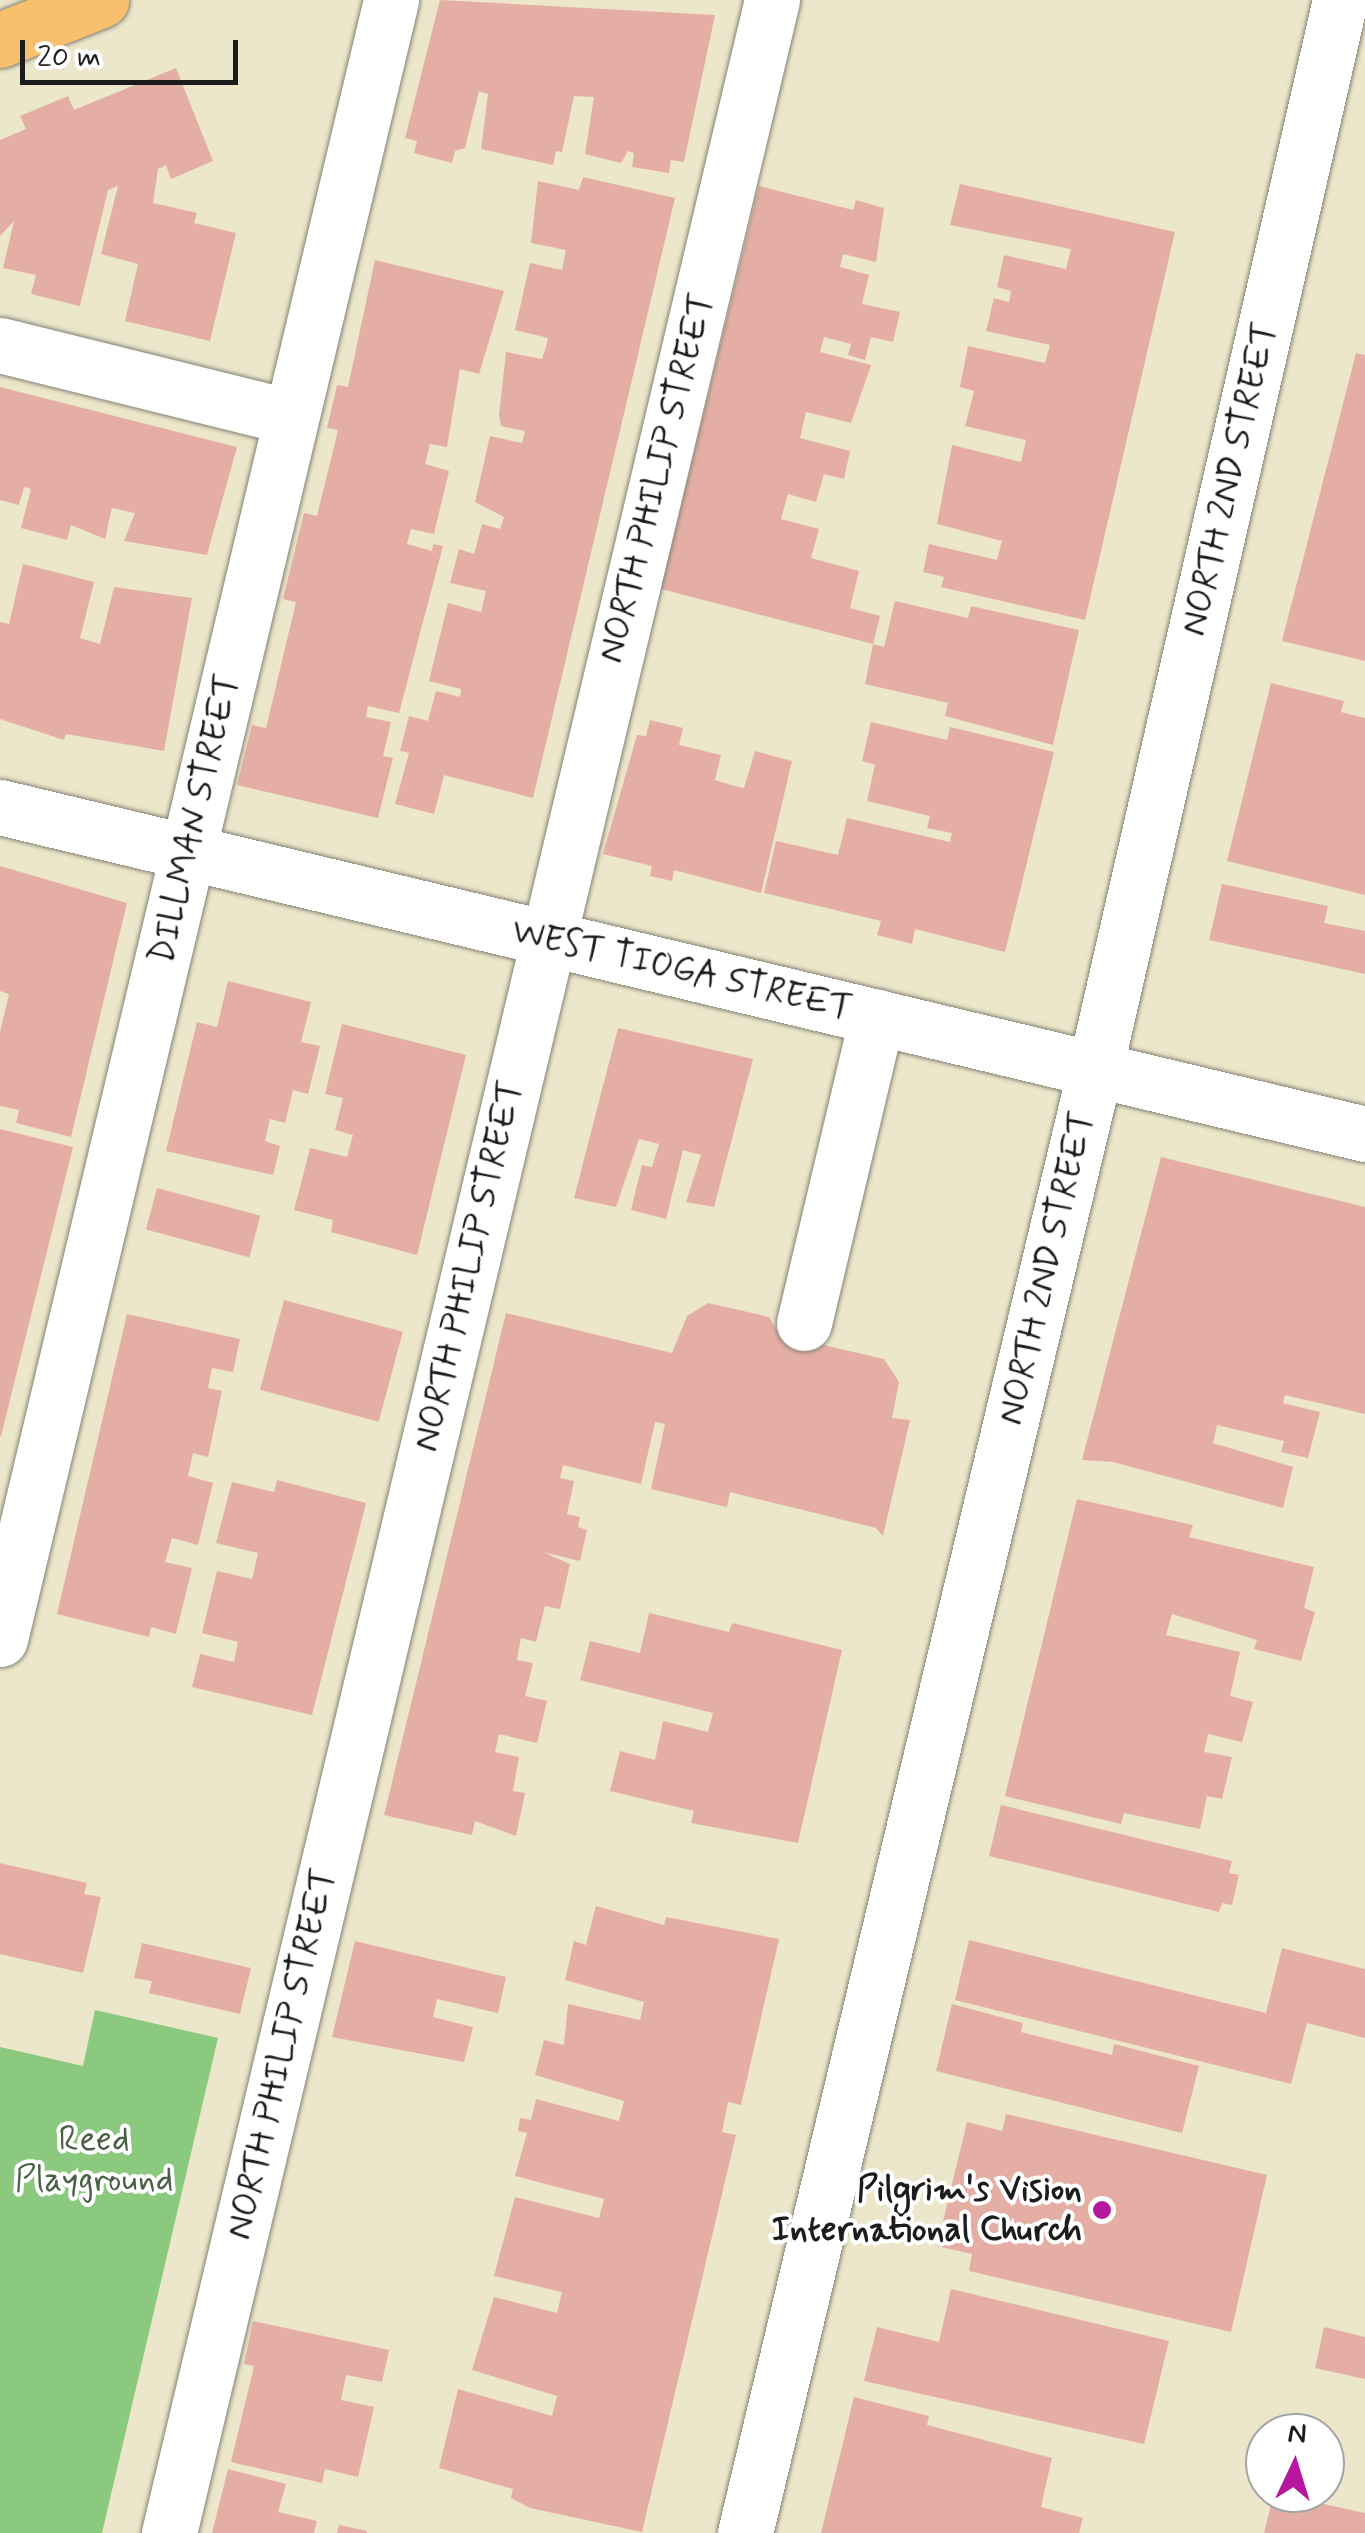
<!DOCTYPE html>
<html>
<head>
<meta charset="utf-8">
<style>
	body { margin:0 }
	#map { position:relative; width:1365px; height:2533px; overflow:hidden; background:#ece7cb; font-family:Mynerve,sans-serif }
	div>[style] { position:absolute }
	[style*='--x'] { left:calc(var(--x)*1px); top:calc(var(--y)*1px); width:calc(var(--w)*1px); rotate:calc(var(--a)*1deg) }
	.green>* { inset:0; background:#8bc97e }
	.building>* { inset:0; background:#e4aea5; transform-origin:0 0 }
	.roads { filter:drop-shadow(0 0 2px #848274) drop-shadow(0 0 2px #848274) }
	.minor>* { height:55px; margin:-27.5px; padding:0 27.5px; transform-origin:27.5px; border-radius:27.5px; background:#fff }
	.major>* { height:55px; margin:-27.5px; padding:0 27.5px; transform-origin:27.5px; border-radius:27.5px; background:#f8bf6c }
	.dots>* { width:28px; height:28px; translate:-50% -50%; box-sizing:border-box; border:5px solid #fff; border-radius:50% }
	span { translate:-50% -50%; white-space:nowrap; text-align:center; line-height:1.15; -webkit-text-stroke:8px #fff; paint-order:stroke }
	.street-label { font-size:35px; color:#1c1c1c }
	.park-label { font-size:35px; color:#486143 }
	.poi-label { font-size:35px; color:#1c1c1c; font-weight:700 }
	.right { translate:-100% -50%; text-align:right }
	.north { position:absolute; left:1245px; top:2413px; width:100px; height:100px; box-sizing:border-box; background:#fff; border:2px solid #a4a4a4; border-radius:50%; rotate:4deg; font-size:28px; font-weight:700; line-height:40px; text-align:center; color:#1c1c1c }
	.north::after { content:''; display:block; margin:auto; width:35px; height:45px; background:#b5179e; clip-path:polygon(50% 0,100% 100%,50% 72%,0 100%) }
	.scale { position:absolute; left:20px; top:40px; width:218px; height:45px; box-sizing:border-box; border:5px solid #1c1c1c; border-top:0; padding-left:12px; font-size:30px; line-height:35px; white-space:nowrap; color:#1c1c1c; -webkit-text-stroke:8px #fff; paint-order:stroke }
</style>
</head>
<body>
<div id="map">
	<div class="green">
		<i style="clip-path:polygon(95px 2010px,218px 2038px,102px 2533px,0 2533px,0 2047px,83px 2066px)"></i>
	</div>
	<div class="building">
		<i style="clip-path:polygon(440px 0,715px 15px,684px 162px,671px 160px,669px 173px,632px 167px,634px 153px,628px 151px,621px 163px,585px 154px,594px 97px,574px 96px,562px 152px,556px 151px,553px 165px,481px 149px,488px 94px,479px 91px,465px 148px,455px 151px,452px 163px,414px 153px,417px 141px,405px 138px)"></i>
		<i style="clip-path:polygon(176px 68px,213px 161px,171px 179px,166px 165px,158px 169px,153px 203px,197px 213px,194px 223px,236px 233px,210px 341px,125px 321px,138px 264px,101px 254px,118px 186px,108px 190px,80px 306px,31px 294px,36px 275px,3px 268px,14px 221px,0 236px,0 140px,26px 129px,20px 116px,68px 96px,74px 110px)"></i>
		<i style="clip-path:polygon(583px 177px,675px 198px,533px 798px,444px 775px,434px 814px,395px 804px,409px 753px,400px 751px,409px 716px,428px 721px,436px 691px,460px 697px,461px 689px,429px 681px,448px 603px,481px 612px,486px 591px,450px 583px,459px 549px,474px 554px,482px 524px,500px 529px,504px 517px,475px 502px,490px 436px,522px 443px,525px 431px,501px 426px,499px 415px,506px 352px,542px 359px,546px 347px,548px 338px,515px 330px,530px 263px,562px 270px,566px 250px,531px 243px,538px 181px,579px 190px)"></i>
		<i style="clip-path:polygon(960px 184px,1175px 232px,1085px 620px,941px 587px,944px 577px,923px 572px,929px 544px,997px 560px,1002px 541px,937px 524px,952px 445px,1021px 462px,1026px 440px,965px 426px,974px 391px,960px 387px,968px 346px,1045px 363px,1050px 345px,986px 331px,994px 298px,1009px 302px,1011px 291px,997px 287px,1004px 255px,1066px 269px,1071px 249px,950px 225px)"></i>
		<i style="clip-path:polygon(759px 186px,853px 210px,856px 200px,884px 208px,876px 262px,843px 254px,840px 267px,869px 275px,862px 304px,900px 312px,893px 342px,871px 337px,865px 360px,848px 355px,851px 344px,824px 337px,820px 352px,871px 365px,851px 423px,806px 412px,800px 438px,850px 451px,844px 479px,824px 474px,816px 502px,788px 494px,781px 519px,819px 529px,811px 558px,859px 571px,850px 608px,880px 616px,873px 644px,661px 589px)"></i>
		<i style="clip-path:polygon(375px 260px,504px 291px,479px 374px,460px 369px,447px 447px,430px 444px,425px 464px,449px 471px,434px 534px,411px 529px,407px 544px,432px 551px,433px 544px,443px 546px,399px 713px,368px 706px,366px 717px,391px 722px,383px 756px,393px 758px,378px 818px,237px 785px,252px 725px,266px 728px,296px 602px,283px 599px,304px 513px,317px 516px,338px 430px,327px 428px,337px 385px,348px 387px)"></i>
		<i style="clip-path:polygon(1356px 353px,1365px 355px,1365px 661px,1282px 641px)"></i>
		<i style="clip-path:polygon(0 387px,237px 447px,207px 555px,124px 541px,135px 513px,112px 508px,105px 539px,71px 525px,67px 540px,21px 528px,31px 489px,24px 487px,19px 505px,0 500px)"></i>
		<i style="clip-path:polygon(23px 564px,94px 582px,80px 638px,100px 644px,114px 587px,192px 598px,164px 751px,66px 734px,64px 740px,0 719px,0 622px,9px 624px)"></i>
		<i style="clip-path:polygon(895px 601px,968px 618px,971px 606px,1079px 630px,1053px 745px,945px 716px,948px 703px,865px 684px,873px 644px,884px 647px)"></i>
		<i style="clip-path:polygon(1271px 683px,1344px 701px,1341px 712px,1365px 718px,1365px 895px,1227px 861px)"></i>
		<i style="clip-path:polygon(650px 720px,683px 728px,679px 745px,721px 755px,715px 780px,731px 785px,744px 788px,755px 751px,792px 761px,761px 893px,674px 870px,672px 881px,650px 876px,652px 866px,603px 854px,637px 735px,646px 736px)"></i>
		<i style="clip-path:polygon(871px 722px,947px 740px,950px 727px,1054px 752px,1005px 952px,915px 929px,912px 944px,877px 935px,881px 921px,764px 893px,776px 841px,838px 855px,847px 818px,950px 842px,952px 833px,927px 828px,930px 816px,867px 801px,875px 765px,862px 761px)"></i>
		<i style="clip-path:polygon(0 866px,127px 903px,71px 1137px,16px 1123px,19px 1110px,0 1106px,0 1032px,9px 994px,0 991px)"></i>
		<i style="clip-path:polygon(1222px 884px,1328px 906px,1324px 923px,1365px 931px,1365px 974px,1209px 940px)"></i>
		<i style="clip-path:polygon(228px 981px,311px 1002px,301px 1042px,320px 1046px,308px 1094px,293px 1090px,285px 1123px,270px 1119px,265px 1141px,280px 1146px,273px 1175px,166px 1151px,197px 1022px,217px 1027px)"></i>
		<i style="clip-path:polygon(342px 1024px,466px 1055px,417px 1255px,331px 1232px,333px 1220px,294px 1210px,310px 1148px,347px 1157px,353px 1135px,335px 1130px,343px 1098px,325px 1094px)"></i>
		<i style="clip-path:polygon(618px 1028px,753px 1059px,714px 1207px,686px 1202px,701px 1155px,683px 1150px,666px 1219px,631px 1210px,642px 1165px,652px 1167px,659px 1144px,639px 1139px,616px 1207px,574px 1198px)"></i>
		<i style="clip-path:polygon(0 1129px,73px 1147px,1px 1436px,0 1436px)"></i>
		<i style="clip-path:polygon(1161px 1157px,1365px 1207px,1365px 1414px,1285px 1395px,1283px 1403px,1320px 1412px,1308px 1458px,1281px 1452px,1284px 1441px,1217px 1425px,1213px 1443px,1293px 1467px,1283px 1508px,1113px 1462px,1082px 1460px)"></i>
		<i style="left:157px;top:1188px;width:107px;height:43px;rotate:15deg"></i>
		<i style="left:284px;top:1300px;width:123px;height:93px;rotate:15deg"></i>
		<i style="clip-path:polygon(708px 1303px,769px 1317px,780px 1335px,884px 1359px,899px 1382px,892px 1418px,910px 1420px,883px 1536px,876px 1528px,730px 1492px,727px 1507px,651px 1489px,665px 1424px,655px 1422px,641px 1484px,563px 1465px,560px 1478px,574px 1481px,567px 1514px,580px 1517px,578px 1527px,587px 1530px,580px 1561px,543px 1552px,570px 1564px,560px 1609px,545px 1606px,536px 1642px,521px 1638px,519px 1648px,517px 1660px,533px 1663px,525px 1696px,547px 1701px,537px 1743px,499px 1734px,495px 1752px,519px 1757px,513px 1791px,525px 1793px,516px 1836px,475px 1821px,472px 1835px,384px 1815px,506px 1313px,672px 1353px,687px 1316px)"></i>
		<i style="clip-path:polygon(127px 1314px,240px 1339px,233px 1372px,212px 1368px,208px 1388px,222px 1391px,208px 1457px,193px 1453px,188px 1476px,213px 1483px,198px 1545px,172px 1538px,165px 1562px,192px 1568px,176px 1634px,151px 1627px,149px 1637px,57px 1614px)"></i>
		<i style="clip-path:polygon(277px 1480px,366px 1503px,312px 1715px,192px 1687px,200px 1654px,234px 1662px,238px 1642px,202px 1633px,217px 1571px,252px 1579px,258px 1553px,216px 1543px,232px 1482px,274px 1492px)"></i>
		<i style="clip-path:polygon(1077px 1499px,1193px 1525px,1189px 1537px,1314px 1567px,1304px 1608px,1315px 1612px,1301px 1661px,1254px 1649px,1257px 1640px,1172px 1614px,1166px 1635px,1240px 1652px,1230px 1696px,1253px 1702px,1242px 1742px,1208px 1734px,1204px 1752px,1232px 1757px,1222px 1799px,1207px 1796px,1200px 1829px,1124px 1813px,1121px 1824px,1005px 1796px)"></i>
		<i style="clip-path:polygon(649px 1613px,729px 1632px,732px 1623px,842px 1650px,798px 1843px,691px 1823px,694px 1811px,610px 1791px,620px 1751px,655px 1760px,663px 1721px,708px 1732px,713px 1713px,580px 1680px,590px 1641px,640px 1653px)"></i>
		<i style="clip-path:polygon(1001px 1805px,1232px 1861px,1229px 1873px,1239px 1875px,1232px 1905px,1222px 1903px,1219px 1912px,989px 1856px)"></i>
		<i style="clip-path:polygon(0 1863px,87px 1883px,84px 1894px,101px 1897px,83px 1973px,0 1954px)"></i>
		<i style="clip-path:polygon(596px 1906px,664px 1925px,666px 1917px,779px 1939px,741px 2105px,728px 2102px,722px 2132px,736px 2135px,642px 2532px,530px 2508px,511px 2498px,513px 2489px,439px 2468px,458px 2389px,552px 2416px,557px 2396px,472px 2370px,494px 2297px,557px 2313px,562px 2292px,494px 2276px,515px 2197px,599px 2218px,604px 2199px,515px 2176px,527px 2133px,518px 2131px,520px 2118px,531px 2120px,536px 2099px,619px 2121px,624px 2101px,535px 2075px,544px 2040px,564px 2045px,568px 2004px,640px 2020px,644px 2002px,565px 1980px,574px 1941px,586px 1945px)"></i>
		<i style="clip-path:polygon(969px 1940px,1266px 2013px,1282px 1948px,1365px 1969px,1365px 2038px,1307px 2023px,1291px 2084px,955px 2000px)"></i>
		<i style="clip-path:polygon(355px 1941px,506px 1977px,498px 2013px,437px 1999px,433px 2017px,473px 2027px,464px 2062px,332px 2037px)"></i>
		<i style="clip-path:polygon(142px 1943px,251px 1968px,240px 2014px,149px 1993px,152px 1981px,134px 1978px)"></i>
		<i style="clip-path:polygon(952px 2004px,1023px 2023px,1021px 2032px,1112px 2055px,1114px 2044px,1199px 2066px,1182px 2133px,936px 2071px)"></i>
		<i style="clip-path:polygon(1006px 2114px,1267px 2175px,1231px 2332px,969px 2271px,972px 2254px,937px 2246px,967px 2122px,1002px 2131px)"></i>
		<i style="clip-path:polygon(951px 2289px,1169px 2341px,1144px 2444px,864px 2381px,877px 2327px,939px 2342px)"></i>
		<i style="clip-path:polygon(253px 2321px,389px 2350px,382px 2382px,346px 2375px,341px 2400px,374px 2407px,358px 2477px,325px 2469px,322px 2483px,231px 2462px,254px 2366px,244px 2364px)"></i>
		<i style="clip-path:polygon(1324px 2327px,1365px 2337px,1365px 2379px,1315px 2368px)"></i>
		<i style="clip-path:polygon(854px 2397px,929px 2416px,927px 2425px,1052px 2458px,1041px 2507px,1083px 2518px,1079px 2533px,821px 2533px)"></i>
		<i style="clip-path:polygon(228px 2469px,286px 2484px,278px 2512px,317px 2521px,314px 2533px,212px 2533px)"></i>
		<i style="clip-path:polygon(1274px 2493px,1365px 2513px,1365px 2533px,1264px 2533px)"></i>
		<i style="clip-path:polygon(339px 2525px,367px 2531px,367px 2533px,337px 2533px)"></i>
	</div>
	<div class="roads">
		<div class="minor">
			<i style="--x:0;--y:345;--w:299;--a:13.9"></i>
			<i style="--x:0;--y:807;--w:1404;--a:13.47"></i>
			<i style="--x:804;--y:1323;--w:315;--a:-76.6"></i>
			<i style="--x:0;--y:1639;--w:1685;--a:-76.58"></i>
			<i style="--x:169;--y:2533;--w:2604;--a:-76.61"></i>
			<i style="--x:745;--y:2533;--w:1505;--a:-76.55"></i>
			<i style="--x:1095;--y:1069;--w:1097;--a:-77.09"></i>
		</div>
		<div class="major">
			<i style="--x:0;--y:40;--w:109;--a:-21.6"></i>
		</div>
	</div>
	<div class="dots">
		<i style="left:1102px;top:2210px;background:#b5179e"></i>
	</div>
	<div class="street-label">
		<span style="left:657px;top:478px;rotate:-76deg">NORTH PHILIP STREET</span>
		<span style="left:1230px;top:479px;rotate:-77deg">NORTH 2ND STREET</span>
		<span style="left:195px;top:819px;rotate:-77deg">DILLMAN STREET</span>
		<span style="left:682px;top:970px;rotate:13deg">WEST TIOGA STREET</span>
		<span style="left:469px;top:1266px;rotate:-77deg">NORTH PHILIP STREET</span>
		<span style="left:1047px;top:1268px;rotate:-77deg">NORTH 2ND STREET</span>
		<span style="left:282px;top:2054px;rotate:-77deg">NORTH PHILIP STREET</span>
	</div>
	<div class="park-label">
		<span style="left:94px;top:2160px">Reed<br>Playground</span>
	</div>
	<div class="poi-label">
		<span class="right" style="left:1082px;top:2210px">Pilgrim's Vision<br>International Church</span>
	</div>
	<div class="north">N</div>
	<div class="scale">20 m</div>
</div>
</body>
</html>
